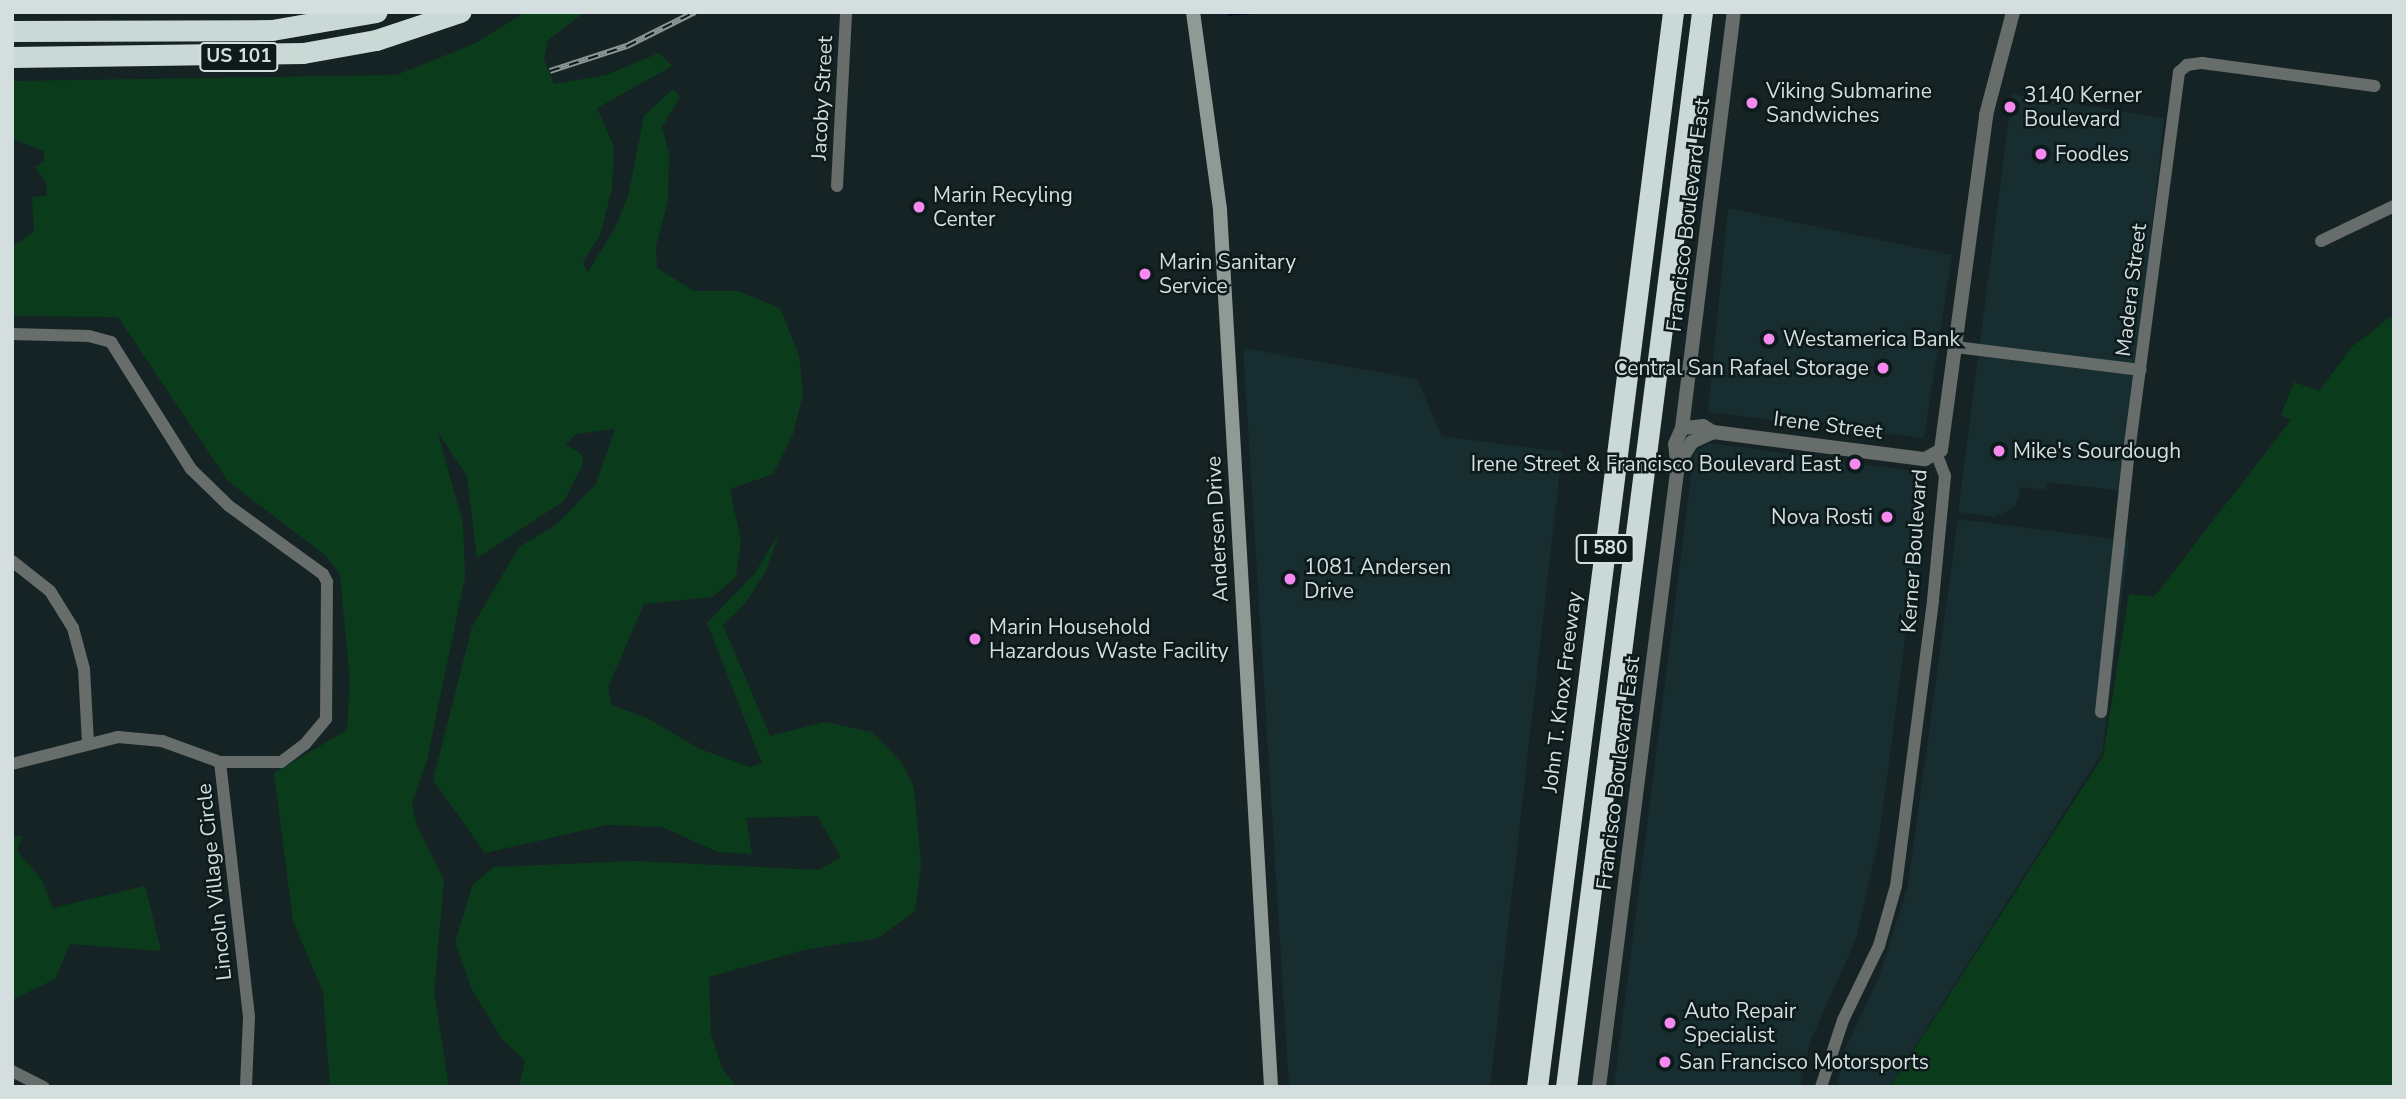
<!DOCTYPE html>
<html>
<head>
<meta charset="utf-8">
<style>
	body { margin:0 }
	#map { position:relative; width:2406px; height:1099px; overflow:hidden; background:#162324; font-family:"Nunito Sans",sans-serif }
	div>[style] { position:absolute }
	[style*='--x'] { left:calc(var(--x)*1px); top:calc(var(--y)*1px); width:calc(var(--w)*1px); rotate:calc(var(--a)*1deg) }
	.built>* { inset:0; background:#172d2f }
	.green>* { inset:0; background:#0a3c1c }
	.stream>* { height:3.5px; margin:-1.75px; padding:0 1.75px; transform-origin:1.75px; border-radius:1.75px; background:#000e25 }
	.minor>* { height:12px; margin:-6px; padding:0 6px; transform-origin:6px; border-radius:6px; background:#676d6b }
	.tertiary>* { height:14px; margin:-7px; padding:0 7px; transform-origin:7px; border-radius:7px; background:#676d6b }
	.secondary>* { height:14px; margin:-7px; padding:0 7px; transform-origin:7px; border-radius:7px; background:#8f9996 }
	.motorway>* { height:21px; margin:-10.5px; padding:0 10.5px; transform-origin:10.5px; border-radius:10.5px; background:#cad9d5 }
	.rail>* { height:6px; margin-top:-3px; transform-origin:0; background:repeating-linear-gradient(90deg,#0d1a1b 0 10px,#8d9798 0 20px); box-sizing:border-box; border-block:2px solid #8d9798 }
	.dots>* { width:19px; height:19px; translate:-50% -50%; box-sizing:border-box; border:4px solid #0d1a1b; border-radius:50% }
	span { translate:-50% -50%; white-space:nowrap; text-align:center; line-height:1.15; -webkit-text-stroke:5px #0d1a1b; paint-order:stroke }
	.shield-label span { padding:2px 5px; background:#0d1a1b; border:2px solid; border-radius:5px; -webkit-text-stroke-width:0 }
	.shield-label { font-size:19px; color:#d5dede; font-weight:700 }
	.poi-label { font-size:21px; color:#d5dede }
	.left { translate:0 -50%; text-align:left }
	.right { translate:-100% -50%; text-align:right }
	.street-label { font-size:21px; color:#d5dede }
	.frame { position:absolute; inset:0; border:14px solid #d5dede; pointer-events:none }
</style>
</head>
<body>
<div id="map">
	<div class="built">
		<i style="clip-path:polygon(2012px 94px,2164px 118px,2123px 491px,2047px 482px,2046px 490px,2021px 487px,2015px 507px,1995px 517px,1958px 512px)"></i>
		<i style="clip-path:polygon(1728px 208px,1952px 255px,1924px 438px,1708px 412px)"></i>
		<i style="clip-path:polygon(1243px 348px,1417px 379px,1442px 436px,1562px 452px,1490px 1087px,1289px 1087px)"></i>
		<i style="clip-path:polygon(1710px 443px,1927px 473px,1879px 838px,1856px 939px,1810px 1042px,1800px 1087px,1614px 1087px,1694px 452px)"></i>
		<i style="clip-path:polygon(1958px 519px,2129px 541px,2102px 753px,1889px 1087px,1837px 1087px,1844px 1052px,1880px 974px,1908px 885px)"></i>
	</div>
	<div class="green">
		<i style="clip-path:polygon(526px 12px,585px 12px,548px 40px,544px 59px,554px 84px,606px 75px,659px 53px,672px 66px,597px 108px,614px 147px,612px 188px,600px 236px,583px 261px,587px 273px,614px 230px,628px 197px,644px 116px,673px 89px,680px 97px,662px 127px,669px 154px,668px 201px,656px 246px,657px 268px,694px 291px,738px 291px,780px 308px,799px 356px,803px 394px,793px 434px,773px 474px,730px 489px,741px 541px,736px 577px,712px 597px,644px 604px,608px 687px,611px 705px,647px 718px,700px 749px,750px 767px,762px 763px,707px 623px,755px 573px,780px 532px,765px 573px,744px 605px,723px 625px,770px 736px,825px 722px,872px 732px,902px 763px,914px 787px,921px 864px,915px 911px,878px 938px,804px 950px,709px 977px,711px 1034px,722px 1068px,737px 1087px,519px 1087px,525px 1061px,502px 1039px,472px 990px,455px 942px,473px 884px,494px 867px,634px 861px,819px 870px,841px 857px,817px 816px,746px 818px,752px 854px,718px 852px,662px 827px,607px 825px,485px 853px,433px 780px,472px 627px,519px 547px,557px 524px,596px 484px,615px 429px,576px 434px,566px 444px,582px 455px,583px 464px,564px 501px,477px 558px,467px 476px,437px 431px,463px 523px,465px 577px,427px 760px,412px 804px,417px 826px,444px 880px,434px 992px,449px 1087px,330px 1087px,323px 992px,293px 921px,274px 773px,347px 730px,350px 681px,340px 574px,326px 556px,228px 481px,118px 317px,12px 316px,12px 247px,34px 231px,32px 197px,46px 196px,47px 184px,35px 167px,44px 161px,44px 151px,12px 139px,12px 81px,396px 75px,474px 44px)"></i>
		<i style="clip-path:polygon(2394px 314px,2394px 1087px,1890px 1087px,2103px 756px,2129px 594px,2154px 597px,2291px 420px,2281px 415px,2294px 382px,2319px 391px,2352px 347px)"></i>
		<i style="clip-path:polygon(22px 836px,17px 851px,42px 880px,53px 908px,145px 886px,161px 951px,70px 944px,55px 979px,12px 1000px,12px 837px)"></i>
	</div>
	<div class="stream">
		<i style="--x:1229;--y:14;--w:27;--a:-4"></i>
	</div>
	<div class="minor">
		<i style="--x:837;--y:186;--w:174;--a:-87"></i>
		<i style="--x:2321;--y:241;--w:81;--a:-25.6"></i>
		<i style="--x:12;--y:334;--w:77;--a:1.5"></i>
		<i style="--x:89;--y:336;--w:23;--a:15"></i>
		<i style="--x:111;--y:342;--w:150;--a:57.8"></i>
		<i style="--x:191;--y:469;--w:53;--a:44.2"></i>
		<i style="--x:229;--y:506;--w:116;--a:35.9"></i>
		<i style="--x:323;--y:574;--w:9;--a:63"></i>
		<i style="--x:327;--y:582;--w:137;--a:90.4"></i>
		<i style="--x:326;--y:719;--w:33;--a:130"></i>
		<i style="--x:305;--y:744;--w:30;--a:143"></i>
		<i style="--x:281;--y:762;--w:61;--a:180"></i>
		<i style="--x:1956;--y:347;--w:186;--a:7.1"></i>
		<i style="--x:12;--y:561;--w:48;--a:38.3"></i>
		<i style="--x:50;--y:591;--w:44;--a:58.1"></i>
		<i style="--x:73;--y:628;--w:42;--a:75"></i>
		<i style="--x:84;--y:669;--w:75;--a:86.9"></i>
		<i style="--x:2101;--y:712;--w:262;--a:-83.9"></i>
		<i style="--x:2129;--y:452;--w:383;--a:-82.5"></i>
		<i style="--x:2179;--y:72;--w:11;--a:-41"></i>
		<i style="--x:2187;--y:65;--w:15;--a:-8"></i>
		<i style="--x:2202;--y:63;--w:174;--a:7.6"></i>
		<i style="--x:12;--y:764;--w:109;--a:-14.3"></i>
		<i style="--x:118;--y:737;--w:44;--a:5.2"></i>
		<i style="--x:162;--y:741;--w:62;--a:19.9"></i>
		<i style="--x:220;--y:762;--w:257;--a:83.5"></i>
		<i style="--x:249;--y:1017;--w:70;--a:92.5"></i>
		<i style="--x:12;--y:1071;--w:36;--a:27"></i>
		<i style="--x:1821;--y:1087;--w:71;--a:-71.8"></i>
		<i style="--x:1843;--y:1020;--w:82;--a:-64.1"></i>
		<i style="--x:1879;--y:946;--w:62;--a:-74.2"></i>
		<i style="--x:1896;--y:886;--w:288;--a:-82.6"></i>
		<i style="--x:1933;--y:600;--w:125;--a:-84.5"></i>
		<i style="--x:1945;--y:476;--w:22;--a:-111"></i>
	</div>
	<div class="tertiary">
		<i style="--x:1682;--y:428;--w:21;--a:-5"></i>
		<i style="--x:1703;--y:426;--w:12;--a:31"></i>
		<i style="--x:1713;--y:432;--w:214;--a:7.3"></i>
		<i style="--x:1925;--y:459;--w:18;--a:-29"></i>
		<i style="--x:1941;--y:450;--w:338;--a:-82.3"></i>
		<i style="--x:1986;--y:115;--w:106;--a:-75.3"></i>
		<i style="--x:1677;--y:462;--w:18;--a:-96"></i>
		<i style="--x:1675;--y:444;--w:17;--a:-66"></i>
		<i style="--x:1682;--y:428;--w:419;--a:-82.9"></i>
		<i style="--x:1599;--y:1087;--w:628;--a:-82.77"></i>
		<i style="--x:1678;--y:464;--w:26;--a:-58"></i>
		<i style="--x:1692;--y:442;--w:23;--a:-25"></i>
	</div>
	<div class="secondary">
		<i style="--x:1193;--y:12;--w:200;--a:82.2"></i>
		<i style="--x:1220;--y:210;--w:878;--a:86.67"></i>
	</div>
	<div class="motorway">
		<i style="--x:12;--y:31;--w:260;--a:-0.2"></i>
		<i style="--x:272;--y:30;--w:106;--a:-9.8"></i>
		<i style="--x:12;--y:57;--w:291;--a:-0.8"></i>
		<i style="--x:303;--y:53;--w:74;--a:-10.1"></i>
		<i style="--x:376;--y:40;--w:89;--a:-18.4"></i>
		<i style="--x:1537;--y:1087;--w:1084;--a:-82.79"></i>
		<i style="--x:1566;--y:1087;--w:1084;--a:-82.79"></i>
	</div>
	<div class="rail">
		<i style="--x:550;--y:71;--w:81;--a:-18"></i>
		<i style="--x:627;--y:46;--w:76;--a:-26.6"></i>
	</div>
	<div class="dots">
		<i style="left:1752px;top:103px;background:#f589ef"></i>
		<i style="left:2010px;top:107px;background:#f589ef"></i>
		<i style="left:2041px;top:154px;background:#f589ef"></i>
		<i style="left:919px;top:207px;background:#f589ef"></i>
		<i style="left:1145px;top:274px;background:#f589ef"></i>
		<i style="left:1769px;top:339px;background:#f589ef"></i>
		<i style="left:1883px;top:368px;background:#f589ef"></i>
		<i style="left:1999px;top:451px;background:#f589ef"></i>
		<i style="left:1855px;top:464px;background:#f589ef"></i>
		<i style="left:1887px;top:517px;background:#f589ef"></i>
		<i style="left:1290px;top:579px;background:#f589ef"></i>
		<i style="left:975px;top:639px;background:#f589ef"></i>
		<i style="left:1670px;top:1023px;background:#f589ef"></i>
		<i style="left:1665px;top:1062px;background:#f589ef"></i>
	</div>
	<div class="shield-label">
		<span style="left:239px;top:57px">US 101</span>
		<span style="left:1605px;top:549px">I 580</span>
	</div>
	<div class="poi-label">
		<span class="left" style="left:1766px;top:103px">Viking Submarine<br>Sandwiches</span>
		<span class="left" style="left:2024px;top:107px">3140 Kerner<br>Boulevard</span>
		<span class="left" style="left:2055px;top:154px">Foodles</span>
		<span class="left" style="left:933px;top:207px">Marin Recyling<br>Center</span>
		<span class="left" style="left:1159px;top:274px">Marin Sanitary<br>Service</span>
		<span class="left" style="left:1783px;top:339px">Westamerica Bank</span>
		<span class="right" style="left:1869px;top:368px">Central San Rafael Storage</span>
		<span class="left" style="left:2013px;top:451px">Mike's Sourdough</span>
		<span class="right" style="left:1841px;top:464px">Irene Street &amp; Francisco Boulevard East</span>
		<span class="right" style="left:1873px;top:517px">Nova Rosti</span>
		<span class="left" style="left:1304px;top:579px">1081 Andersen<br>Drive</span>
		<span class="left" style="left:989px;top:639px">Marin Household<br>Hazardous Waste Facility</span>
		<span class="left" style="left:1684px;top:1023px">Auto Repair<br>Specialist</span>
		<span class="left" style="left:1679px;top:1062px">San Francisco Motorsports</span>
	</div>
	<div class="street-label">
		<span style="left:822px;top:98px;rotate:-87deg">Jacoby Street</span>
		<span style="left:1688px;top:215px;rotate:-83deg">Francisco Boulevard East</span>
		<span style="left:2131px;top:290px;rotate:-83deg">Madera Street</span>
		<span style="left:1828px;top:425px;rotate:7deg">Irene Street</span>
		<span style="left:1217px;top:529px;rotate:-93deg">Andersen Drive</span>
		<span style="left:1914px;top:551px;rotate:-86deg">Kerner Boulevard</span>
		<span style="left:1562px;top:692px;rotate:-83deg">John T. Knox Freeway</span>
		<span style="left:1618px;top:773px;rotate:-83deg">Francisco Boulevard East</span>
		<span style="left:214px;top:882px;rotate:-96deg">Lincoln Village Circle</span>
	</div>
	<div class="frame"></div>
</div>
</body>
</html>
